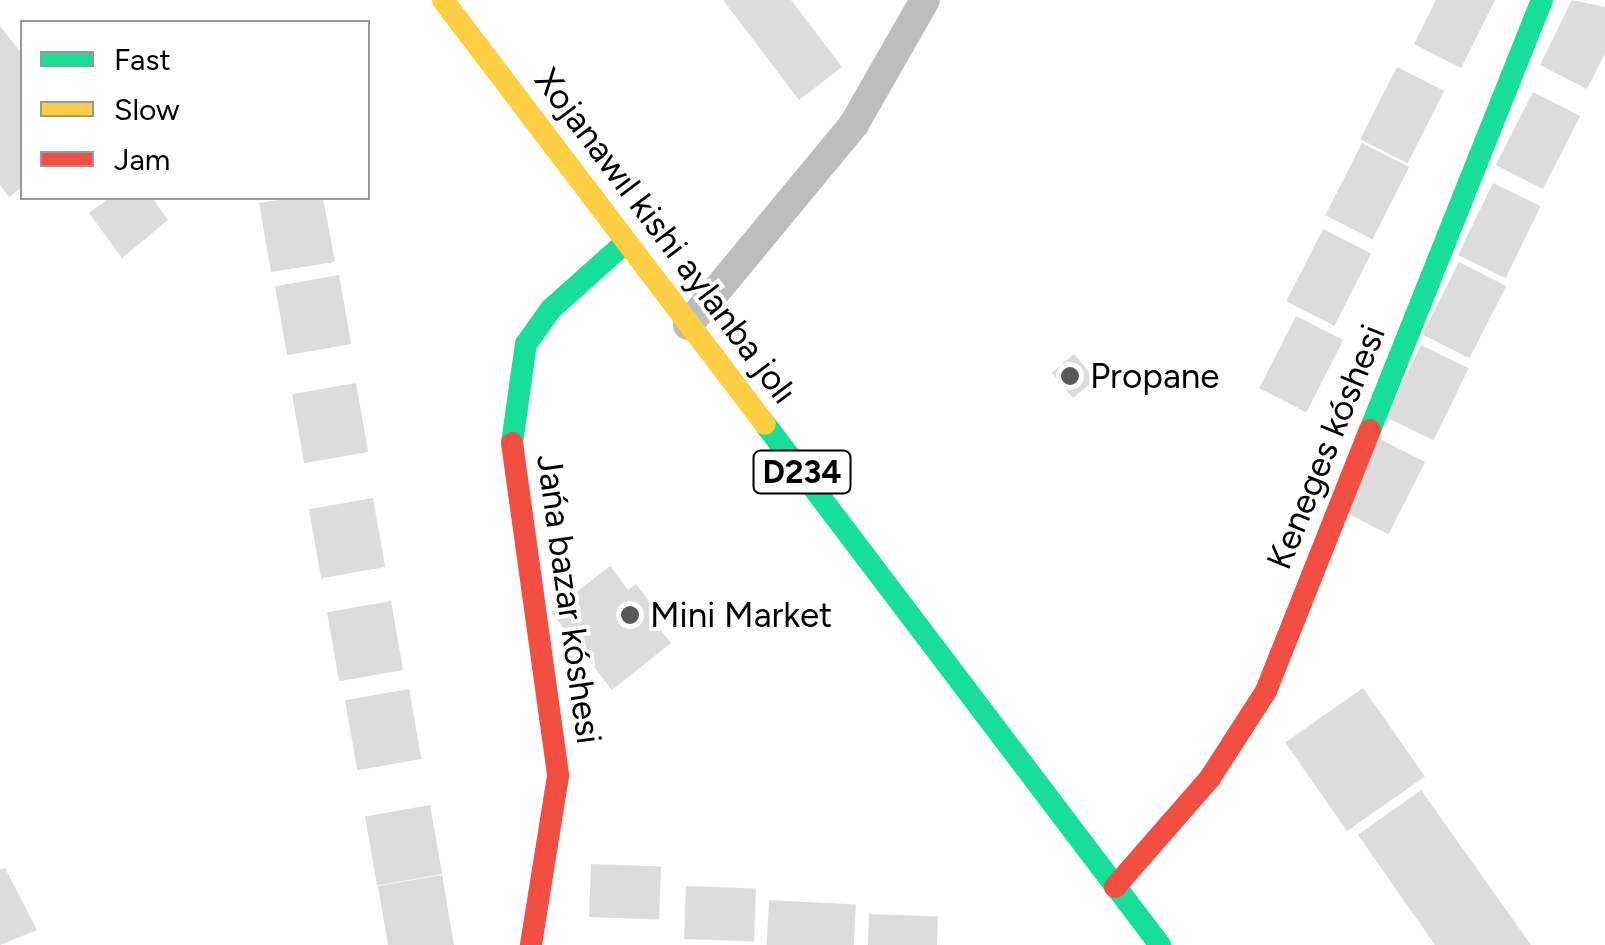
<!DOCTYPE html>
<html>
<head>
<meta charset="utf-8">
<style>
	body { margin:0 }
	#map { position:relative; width:1605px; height:945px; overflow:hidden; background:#fff; font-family:Figtree,sans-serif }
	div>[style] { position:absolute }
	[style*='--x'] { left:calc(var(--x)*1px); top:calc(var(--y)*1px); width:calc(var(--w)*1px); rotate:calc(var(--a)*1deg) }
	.building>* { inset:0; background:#dcdcdc; transform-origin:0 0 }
	.street>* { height:30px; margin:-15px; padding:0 15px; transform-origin:15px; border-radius:15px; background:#bdbdbd }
	.fast>* { height:22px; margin:-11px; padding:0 11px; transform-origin:11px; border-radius:11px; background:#16e098 }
	.slow>* { height:22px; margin:-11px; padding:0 11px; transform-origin:11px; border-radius:11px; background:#ffcf43 }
	.jam>* { height:22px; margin:-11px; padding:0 11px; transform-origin:11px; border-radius:11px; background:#f24e42 }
	.dots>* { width:28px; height:28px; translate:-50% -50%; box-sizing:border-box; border:5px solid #fff; border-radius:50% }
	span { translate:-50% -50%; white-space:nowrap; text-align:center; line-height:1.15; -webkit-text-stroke:8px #fff; paint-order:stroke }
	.shield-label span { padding:2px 8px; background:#fff; border:2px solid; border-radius:8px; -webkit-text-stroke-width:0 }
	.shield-label { font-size:32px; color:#000; font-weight:700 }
	.street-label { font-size:35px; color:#000 }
	.poi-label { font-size:35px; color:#000 }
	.left { translate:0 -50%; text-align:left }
	.legend { position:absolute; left:20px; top:20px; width:350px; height:180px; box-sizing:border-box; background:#fff; border:2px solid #999; margin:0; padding:12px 18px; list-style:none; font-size:30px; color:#000 }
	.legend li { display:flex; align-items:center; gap:20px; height:50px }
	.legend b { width:50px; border:2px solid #999 }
</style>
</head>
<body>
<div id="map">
	<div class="building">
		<i style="clip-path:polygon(723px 0,791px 0,842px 67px,799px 100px)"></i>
		<i style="clip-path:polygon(1436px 0,1495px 0,1461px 68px,1414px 44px)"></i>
		<i style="clip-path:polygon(1572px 0,1605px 7px,1605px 53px,1587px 89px,1540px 65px)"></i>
		<i style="clip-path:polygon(0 26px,22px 54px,22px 187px,9px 197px,0 185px)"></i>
		<i style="left:1397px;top:67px;width:53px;height:81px;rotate:27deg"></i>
		<i style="left:1533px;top:92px;width:53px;height:82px;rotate:27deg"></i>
		<i style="left:1362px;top:143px;width:53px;height:81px;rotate:27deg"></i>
		<i style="left:1493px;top:183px;width:53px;height:80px;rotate:26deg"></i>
		<i style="clip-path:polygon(109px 198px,152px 198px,168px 220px,122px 258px,89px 213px)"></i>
		<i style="clip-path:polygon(293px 198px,323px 198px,335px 262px,271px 272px,259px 203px)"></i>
		<i style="left:1323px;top:229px;width:54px;height:81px;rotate:27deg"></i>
		<i style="left:1459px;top:262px;width:53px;height:81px;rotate:27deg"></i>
		<i style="left:339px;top:275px;width:70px;height:65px;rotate:80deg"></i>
		<i style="left:1296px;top:316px;width:53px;height:81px;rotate:27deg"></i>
		<i style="left:1421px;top:345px;width:53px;height:80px;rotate:26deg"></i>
		<i style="left:1074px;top:354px;width:33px;height:29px;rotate:50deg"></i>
		<i style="left:356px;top:383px;width:70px;height:65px;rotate:80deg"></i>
		<i style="left:1378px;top:438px;width:53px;height:81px;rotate:27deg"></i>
		<i style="left:373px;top:498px;width:70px;height:65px;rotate:80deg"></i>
		<i style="clip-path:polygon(610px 566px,628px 590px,636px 584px,655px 609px,648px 614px,671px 643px,612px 690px,551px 612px)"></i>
		<i style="left:391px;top:601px;width:70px;height:65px;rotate:80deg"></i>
		<i style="left:1363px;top:688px;width:108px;height:95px;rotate:55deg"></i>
		<i style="left:409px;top:689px;width:71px;height:65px;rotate:80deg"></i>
		<i style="clip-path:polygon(1421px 790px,1531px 945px,1435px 945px,1358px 835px)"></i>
		<i style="left:430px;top:805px;width:70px;height:66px;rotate:80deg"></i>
		<i style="left:591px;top:864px;width:70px;height:53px;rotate:2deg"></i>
		<i style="clip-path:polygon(5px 868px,37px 930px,0 945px,0 870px)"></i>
		<i style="clip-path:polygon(442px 875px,454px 945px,388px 945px,378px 886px)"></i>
		<i style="left:686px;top:886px;width:70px;height:53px;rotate:2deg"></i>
		<i style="left:769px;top:900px;width:87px;height:45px;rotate:3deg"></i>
		<i style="left:869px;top:914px;width:69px;height:31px;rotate:2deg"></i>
	</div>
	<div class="street">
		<i style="--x:688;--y:325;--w:261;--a:-50.4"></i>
		<i style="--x:854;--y:124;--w:143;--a:-60.2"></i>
	</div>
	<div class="fast">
		<i style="--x:765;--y:424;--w:654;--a:52.83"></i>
		<i style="--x:1370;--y:430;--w:463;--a:-68.2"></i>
		<i style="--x:512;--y:443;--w:100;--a:-82"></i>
		<i style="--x:526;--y:344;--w:43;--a:-54.5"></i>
		<i style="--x:551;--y:309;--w:101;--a:-41.8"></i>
	</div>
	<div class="slow">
		<i style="--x:443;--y:0;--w:532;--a:52.79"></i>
	</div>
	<div class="jam">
		<i style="--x:512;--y:443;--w:336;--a:82.1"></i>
		<i style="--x:558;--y:776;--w:171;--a:99.1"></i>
		<i style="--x:1115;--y:887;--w:145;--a:-48.9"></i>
		<i style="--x:1210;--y:778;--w:103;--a:-57.2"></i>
		<i style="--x:1266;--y:691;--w:281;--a:-68.3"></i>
	</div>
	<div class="dots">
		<i style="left:1070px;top:376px;background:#595959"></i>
		<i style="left:630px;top:615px;background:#595959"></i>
	</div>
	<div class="shield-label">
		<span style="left:802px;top:472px">D234</span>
	</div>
	<div class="street-label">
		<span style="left:666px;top:236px;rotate:53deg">Xojanawıl kishi aylanba jolı</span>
		<span style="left:1326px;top:447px;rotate:-68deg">Keneges kóshesi</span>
		<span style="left:569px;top:599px;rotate:82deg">Jańa bazar kóshesi</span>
	</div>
	<div class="poi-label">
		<span class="left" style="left:1090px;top:376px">Propane</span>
		<span class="left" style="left:650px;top:615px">Mini Market</span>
	</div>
	<ul class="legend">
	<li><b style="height:12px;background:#16e098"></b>Fast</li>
	<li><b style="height:12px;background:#ffcf43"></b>Slow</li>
	<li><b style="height:12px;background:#f24e42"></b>Jam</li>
	</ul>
</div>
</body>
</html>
